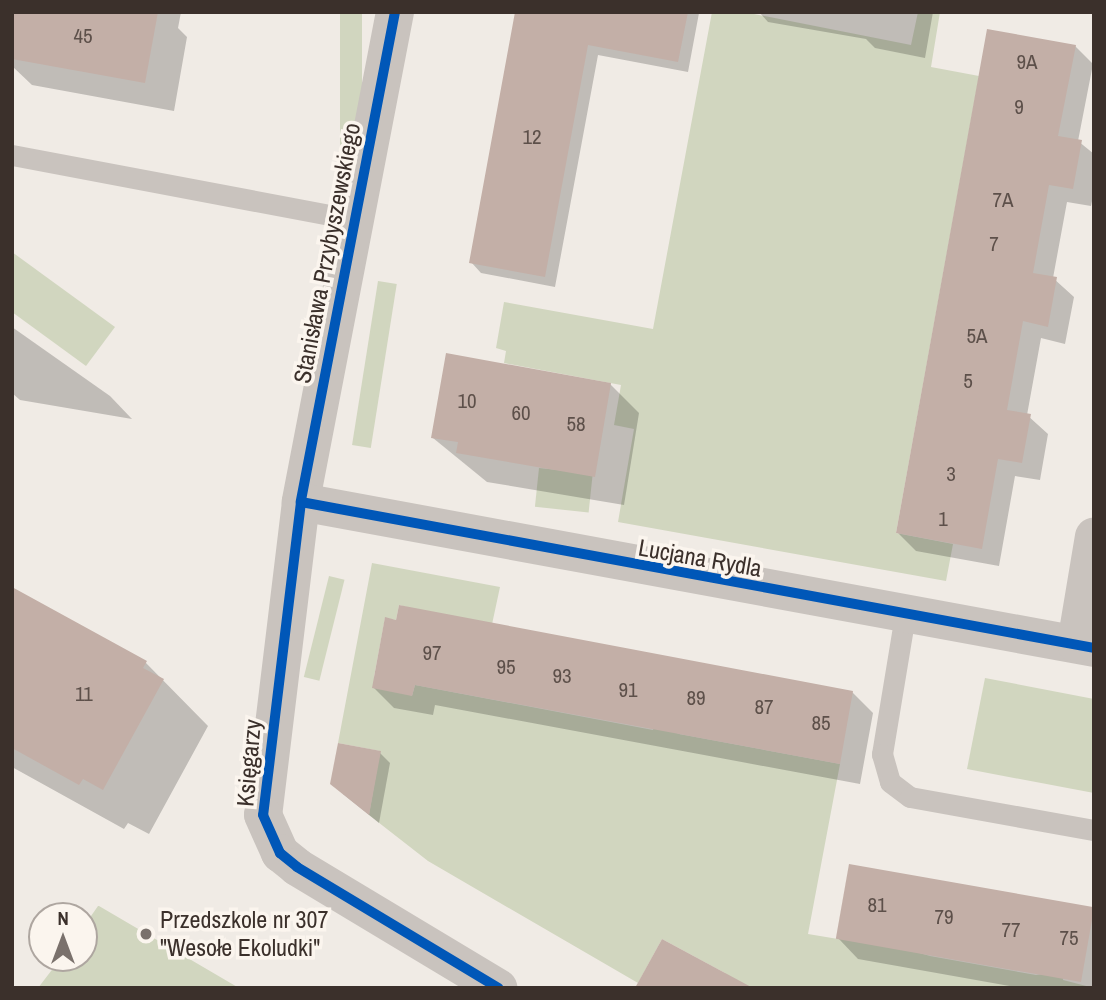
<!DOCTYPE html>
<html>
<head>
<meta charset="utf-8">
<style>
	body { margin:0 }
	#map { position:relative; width:1106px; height:1000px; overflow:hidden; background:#f0ebe5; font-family:"Archivo Narrow",sans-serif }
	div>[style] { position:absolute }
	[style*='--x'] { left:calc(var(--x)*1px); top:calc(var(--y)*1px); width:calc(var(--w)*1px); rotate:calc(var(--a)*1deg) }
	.green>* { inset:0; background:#d1d6bf; transform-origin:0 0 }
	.shadow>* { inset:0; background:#0003 }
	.building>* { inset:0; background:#c3afa7; transform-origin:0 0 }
	.lane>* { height:21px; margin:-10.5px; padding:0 10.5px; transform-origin:10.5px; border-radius:10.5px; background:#c9c3be }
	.street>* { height:38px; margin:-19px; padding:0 19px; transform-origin:19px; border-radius:19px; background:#c9c3be }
	.cycleway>* { height:10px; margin:-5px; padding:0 5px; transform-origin:5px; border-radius:5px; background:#0057b8 }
	.dots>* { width:19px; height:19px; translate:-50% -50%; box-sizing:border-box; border:4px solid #fbf5ee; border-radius:50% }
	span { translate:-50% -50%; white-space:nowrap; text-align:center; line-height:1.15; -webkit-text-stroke:7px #fbf5ee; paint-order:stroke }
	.number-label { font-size:21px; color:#5d504a }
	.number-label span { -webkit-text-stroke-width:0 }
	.street-label { font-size:24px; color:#3b302b }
	.poi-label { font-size:24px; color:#3b302b }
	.left { translate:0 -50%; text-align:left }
	.frame { position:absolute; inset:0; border:14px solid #3b302b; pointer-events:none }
	.north { position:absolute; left:28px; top:902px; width:70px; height:70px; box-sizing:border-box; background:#fbf5ee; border:2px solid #aea6a0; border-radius:50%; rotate:0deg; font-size:19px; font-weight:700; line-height:28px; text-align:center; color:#3b302b }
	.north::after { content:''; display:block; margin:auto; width:24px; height:32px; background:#7a716c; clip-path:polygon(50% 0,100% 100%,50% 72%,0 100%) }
</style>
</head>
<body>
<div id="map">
	<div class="green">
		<i style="left:340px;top:12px;width:22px;height:175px"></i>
		<i style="clip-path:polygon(712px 12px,744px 12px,911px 45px,918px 12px,940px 12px,931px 67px,979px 76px,896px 533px,953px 544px,946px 581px,618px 522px,634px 429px,614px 425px,621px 385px,504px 363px,506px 351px,496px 348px,504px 302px,653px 329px)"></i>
		<i style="clip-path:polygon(12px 252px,115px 327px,86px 366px,12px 312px)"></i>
		<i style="left:378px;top:281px;width:19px;height:166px;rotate:9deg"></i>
		<i style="left:539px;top:468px;width:54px;height:39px;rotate:6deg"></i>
		<i style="clip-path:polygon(372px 563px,500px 587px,491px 629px,399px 605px,396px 620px,385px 618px,374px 677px,412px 696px,415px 685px,653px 730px,655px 723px,679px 734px,840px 764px,808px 934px,838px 939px,840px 930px,930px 956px,1036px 975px,1064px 971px,1063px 980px,1094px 988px,718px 988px,725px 973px,662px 939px,638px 983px,428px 861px,369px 815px,380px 751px,338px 743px)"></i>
		<i style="left:329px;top:576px;width:16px;height:104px;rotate:14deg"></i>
		<i style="clip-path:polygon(985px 678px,1094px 699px,1094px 793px,967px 769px)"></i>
		<i style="clip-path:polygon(98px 906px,99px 906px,239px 988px,38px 988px,61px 958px,84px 958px,84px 926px)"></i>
	</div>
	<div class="shadow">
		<i style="clip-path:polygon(12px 12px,181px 12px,178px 28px,187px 37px,174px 111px,32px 85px,12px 66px)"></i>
		<i style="clip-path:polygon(517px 12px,699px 13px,688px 72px,598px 55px,555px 287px,481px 273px,471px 262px)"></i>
		<i style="clip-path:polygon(759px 12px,933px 12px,925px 58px,875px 48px,866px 39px,768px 22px)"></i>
		<i style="clip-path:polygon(1075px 46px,1093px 64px,1078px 141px,1094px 154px,1094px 191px,1091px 206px,1067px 202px,1053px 278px,1074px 297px,1065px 344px,1041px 338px,1027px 415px,1048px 434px,1040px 480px,1015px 476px,999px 566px,916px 551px,898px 533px)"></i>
		<i style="clip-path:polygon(12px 327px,110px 396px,132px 419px,20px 400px,12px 393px)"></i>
		<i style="clip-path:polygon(610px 384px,639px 413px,624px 505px,487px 482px,433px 438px)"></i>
		<i style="clip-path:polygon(12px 589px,146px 663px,208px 726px,149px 834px,128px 823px,124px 829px,12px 767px)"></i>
		<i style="clip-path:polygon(387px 619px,852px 692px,873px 713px,860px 784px,435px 705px,433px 715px,394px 708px,374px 688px)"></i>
		<i style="clip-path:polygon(380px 753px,390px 763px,379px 823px,343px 794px)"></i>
		<i style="clip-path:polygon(1094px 909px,1094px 988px,1021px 988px,858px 959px,838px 938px)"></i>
	</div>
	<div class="building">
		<i style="clip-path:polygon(12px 12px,158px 12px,145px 83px,12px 59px)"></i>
		<i style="clip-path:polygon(515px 12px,688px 12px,678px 62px,588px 45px,545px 277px,469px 263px)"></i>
		<i style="clip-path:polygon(987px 29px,1076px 45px,1058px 136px,1082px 140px,1073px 189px,1049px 185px,1033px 273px,1057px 277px,1048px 327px,1023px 321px,1007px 410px,1031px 414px,1022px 463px,998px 459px,982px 549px,896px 533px)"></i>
		<i style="clip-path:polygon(446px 353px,611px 383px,595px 477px,456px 453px,458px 442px,431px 438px)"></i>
		<i style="clip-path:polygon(12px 587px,147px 661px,143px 668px,164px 679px,103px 790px,83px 779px,79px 785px,12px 748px)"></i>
		<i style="clip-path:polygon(399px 605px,853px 691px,840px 764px,415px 685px,412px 696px,372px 688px,385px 617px,396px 620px)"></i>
		<i style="clip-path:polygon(338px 743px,381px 751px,369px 815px,330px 784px)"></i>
		<i style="left:849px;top:864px;width:249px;height:76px;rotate:10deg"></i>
		<i style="clip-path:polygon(662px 939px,753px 988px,635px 988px)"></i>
	</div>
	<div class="lane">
		<i style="--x:12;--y:155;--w:349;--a:10.7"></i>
		<i style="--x:905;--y:615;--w:141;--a:99.4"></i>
		<i style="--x:882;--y:754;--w:29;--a:74"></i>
		<i style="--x:890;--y:782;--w:25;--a:37"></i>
		<i style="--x:910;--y:797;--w:187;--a:10.2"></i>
	</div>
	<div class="street">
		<i style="--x:395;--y:12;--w:499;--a:100.9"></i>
		<i style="--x:301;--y:502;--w:315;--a:96.9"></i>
		<i style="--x:263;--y:815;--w:42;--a:65.9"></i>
		<i style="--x:280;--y:853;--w:22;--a:39"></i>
		<i style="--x:297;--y:867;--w:235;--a:31"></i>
		<i style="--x:301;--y:502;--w:806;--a:10.43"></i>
		<i style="--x:1076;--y:644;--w:109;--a:-80.5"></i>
	</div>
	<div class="cycleway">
		<i style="--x:395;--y:12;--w:499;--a:100.9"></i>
		<i style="--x:301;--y:502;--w:315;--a:96.9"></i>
		<i style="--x:263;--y:815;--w:42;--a:65.9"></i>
		<i style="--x:280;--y:853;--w:22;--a:39"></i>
		<i style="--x:297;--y:867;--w:235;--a:31"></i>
		<i style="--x:301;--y:502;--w:806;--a:10.43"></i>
	</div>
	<div class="dots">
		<i style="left:146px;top:934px;background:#7a716c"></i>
	</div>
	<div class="number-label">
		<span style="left:83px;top:36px">45</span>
		<span style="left:1027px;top:62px">9A</span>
		<span style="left:1019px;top:107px">9</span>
		<span style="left:532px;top:137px">12</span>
		<span style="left:1003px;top:200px">7A</span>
		<span style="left:994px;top:244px">7</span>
		<span style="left:977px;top:336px">5A</span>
		<span style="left:968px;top:381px">5</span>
		<span style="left:467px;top:401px">10</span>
		<span style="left:521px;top:413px">60</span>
		<span style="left:576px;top:424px">58</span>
		<span style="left:951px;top:474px">3</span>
		<span style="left:943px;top:519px">1</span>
		<span style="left:432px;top:653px">97</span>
		<span style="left:506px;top:667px">95</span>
		<span style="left:562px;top:676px">93</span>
		<span style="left:628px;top:690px">91</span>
		<span style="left:84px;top:694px">11</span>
		<span style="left:696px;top:698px">89</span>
		<span style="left:764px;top:707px">87</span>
		<span style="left:821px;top:723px">85</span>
		<span style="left:877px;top:905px">81</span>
		<span style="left:944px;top:917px">79</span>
		<span style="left:1011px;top:930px">77</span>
		<span style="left:1069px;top:938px">75</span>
	</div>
	<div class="street-label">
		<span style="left:327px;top:253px;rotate:-79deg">Stanisława Przybyszewskiego</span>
		<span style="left:700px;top:558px;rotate:10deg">Lucjana Rydla</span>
		<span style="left:249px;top:763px;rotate:-85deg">Księgarzy</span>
	</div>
	<div class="poi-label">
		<span class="left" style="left:160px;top:934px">Przedszkole nr 307<br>"Wesołe Ekoludki"</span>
	</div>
	<div class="frame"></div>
	<div class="north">N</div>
</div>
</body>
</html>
